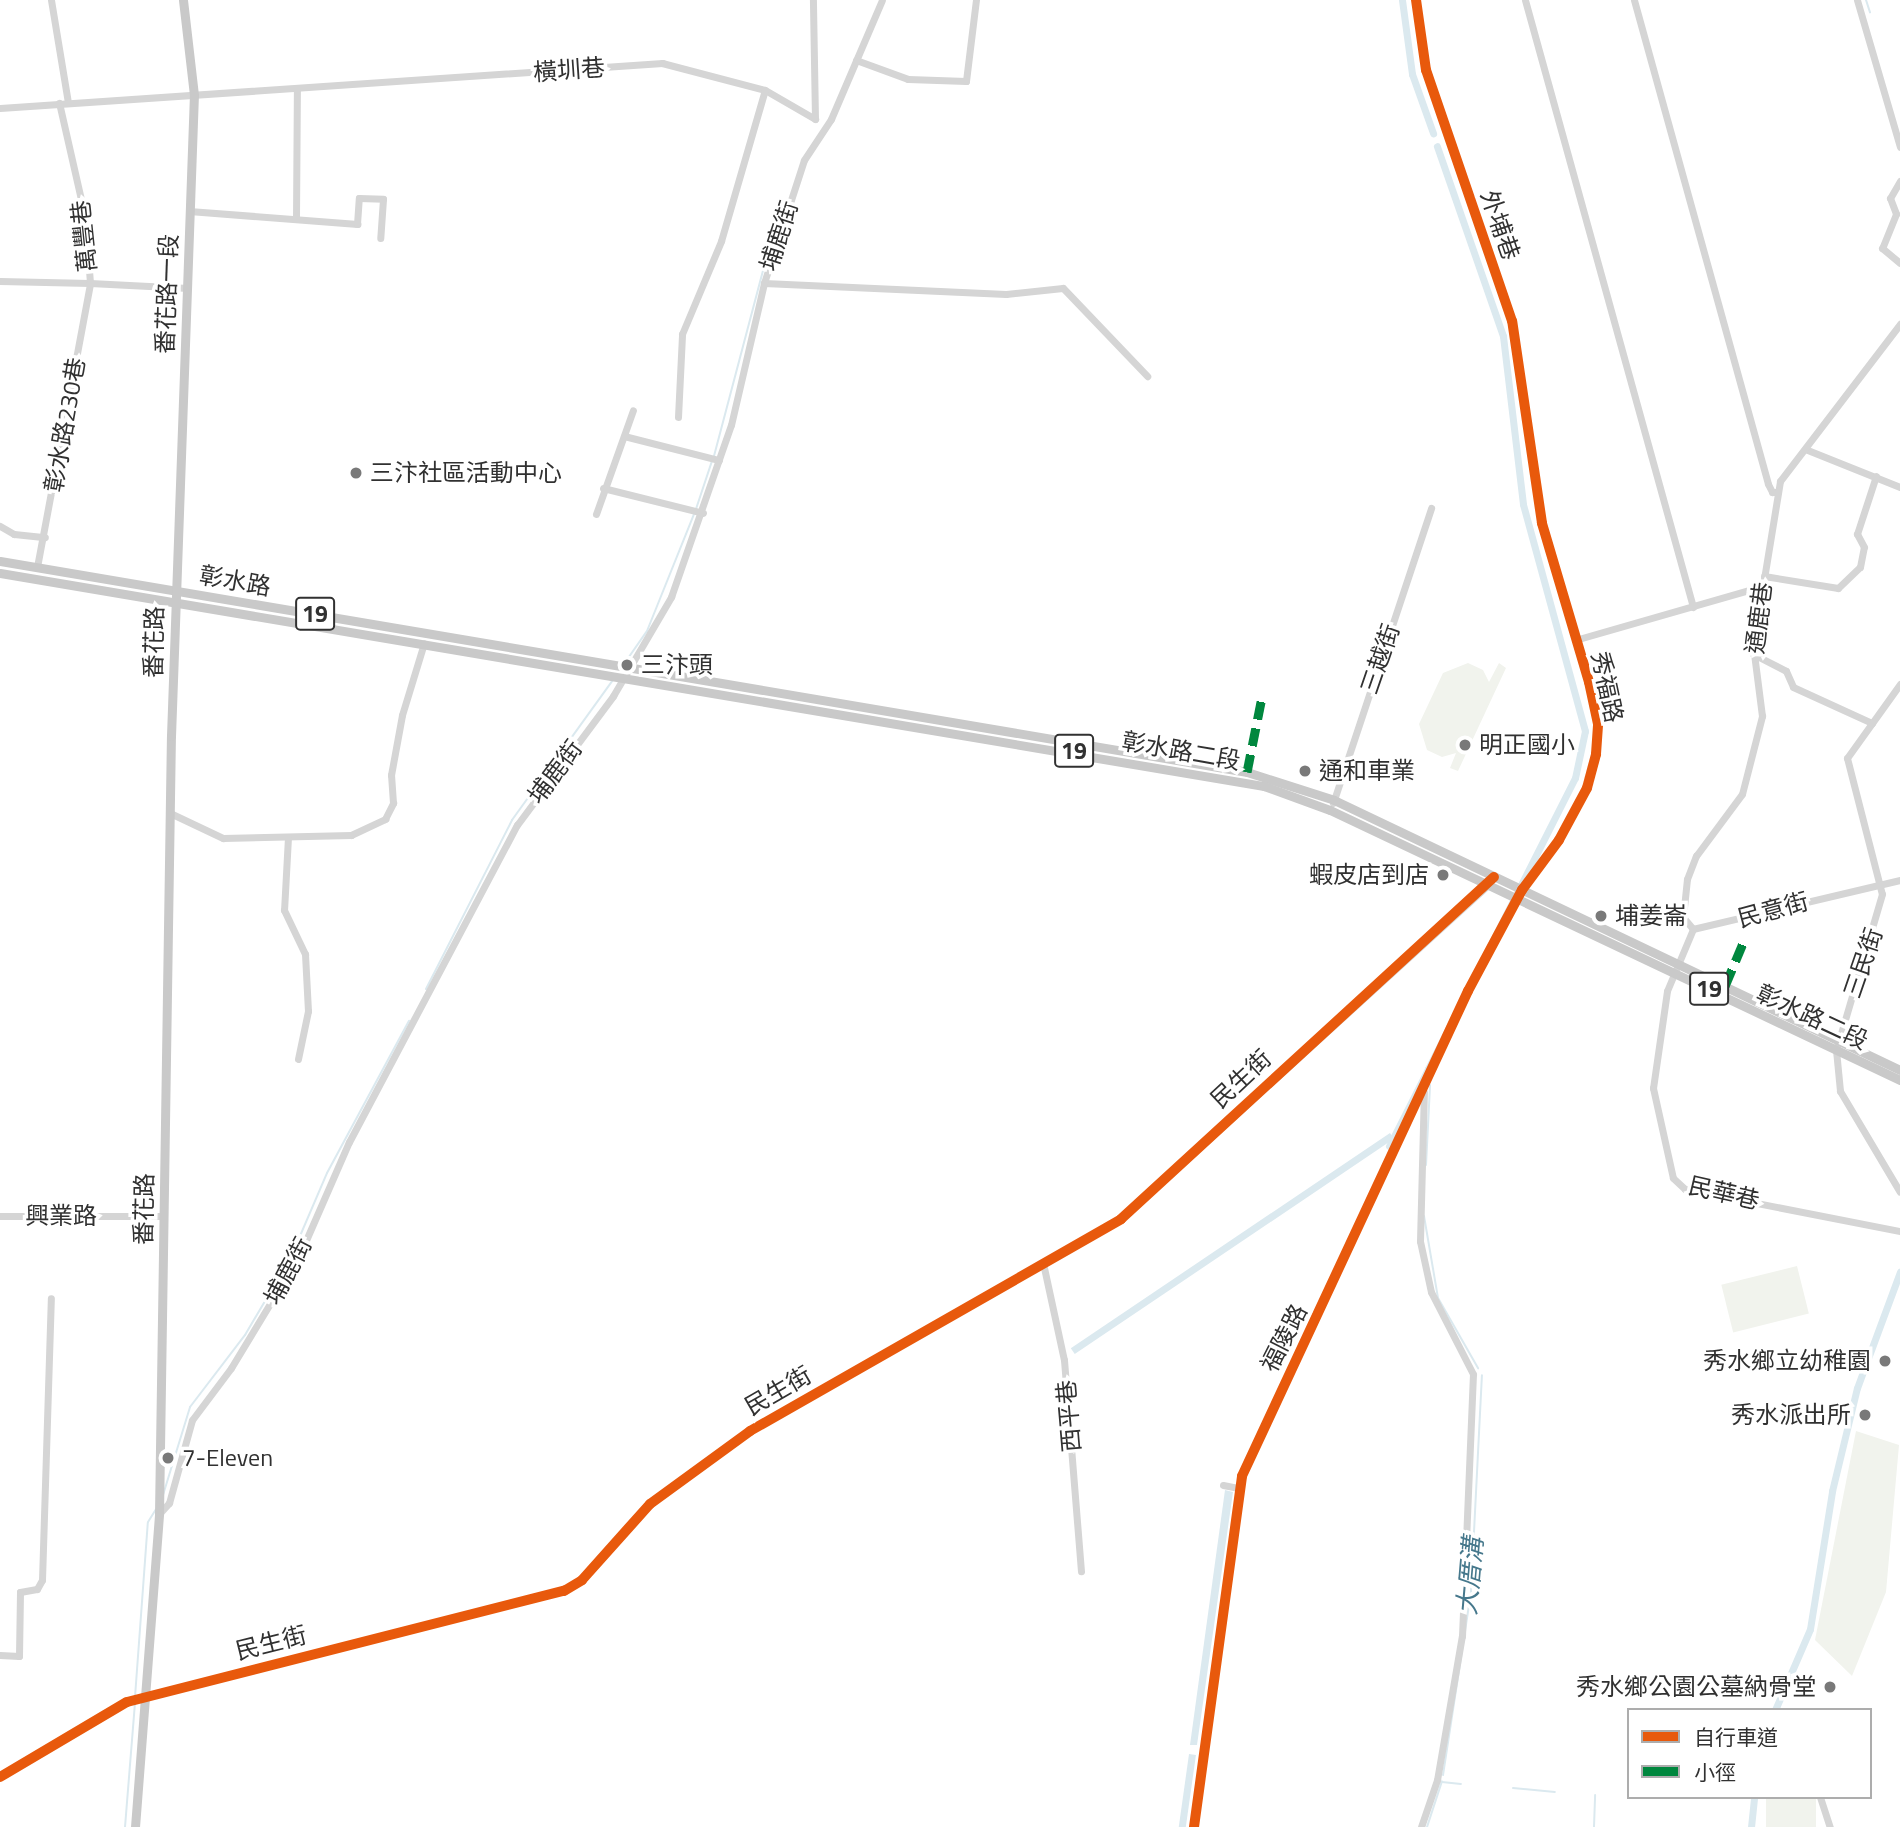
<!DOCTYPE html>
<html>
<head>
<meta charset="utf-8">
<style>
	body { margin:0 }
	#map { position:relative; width:1900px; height:1827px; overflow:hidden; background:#fff; font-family:"Titillium Web","Noto Sans TC",sans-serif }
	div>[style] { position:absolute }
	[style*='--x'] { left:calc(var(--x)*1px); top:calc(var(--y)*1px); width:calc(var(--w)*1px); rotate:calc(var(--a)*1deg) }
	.green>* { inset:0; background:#f1f3ed; transform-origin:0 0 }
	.water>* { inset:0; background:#dbe9ef; transform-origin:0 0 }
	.stream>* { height:2px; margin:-1px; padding:0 1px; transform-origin:1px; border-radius:1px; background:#dbe9ef }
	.canal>* { height:7px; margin:-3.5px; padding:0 3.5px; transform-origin:3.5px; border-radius:3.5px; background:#dbe9ef }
	.minor>* { height:7px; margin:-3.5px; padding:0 3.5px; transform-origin:3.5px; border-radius:3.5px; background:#d5d5d5 }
	.major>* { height:9px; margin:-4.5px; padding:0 4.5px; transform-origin:4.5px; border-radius:4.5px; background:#c9c9c9 }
	.quiet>* { height:9px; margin-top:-4.5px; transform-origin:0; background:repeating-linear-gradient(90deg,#00873e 0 18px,transparent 0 27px) }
	.cycleway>* { height:10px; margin:-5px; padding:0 5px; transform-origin:5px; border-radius:5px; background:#e8590c }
	.dots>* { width:19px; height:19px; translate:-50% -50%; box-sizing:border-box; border:4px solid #fff; border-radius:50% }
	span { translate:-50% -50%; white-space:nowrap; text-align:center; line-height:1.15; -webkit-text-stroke:7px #fff; paint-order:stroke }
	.shield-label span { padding:2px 5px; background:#fff; border:2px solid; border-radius:5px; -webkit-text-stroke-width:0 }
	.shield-label { font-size:23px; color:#313131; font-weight:700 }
	.street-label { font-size:24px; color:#313131 }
	.poi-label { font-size:24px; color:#313131 }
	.left { translate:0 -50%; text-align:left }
	.right { translate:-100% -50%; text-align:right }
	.water-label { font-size:26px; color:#46788c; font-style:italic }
	.legend { position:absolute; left:1627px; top:1708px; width:245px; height:91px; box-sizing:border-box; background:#fff; border:2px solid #adadad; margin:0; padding:9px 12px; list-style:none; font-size:21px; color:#313131 }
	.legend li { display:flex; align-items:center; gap:14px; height:35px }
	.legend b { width:35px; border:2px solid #adadad }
</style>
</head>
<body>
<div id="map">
	<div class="green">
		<i style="clip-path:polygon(1468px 663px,1483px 670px,1489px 682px,1499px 663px,1506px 668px,1458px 771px,1450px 768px,1456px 753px,1442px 757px,1427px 750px,1419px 724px,1443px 673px)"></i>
		<i style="left:1797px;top:1266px;width:49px;height:78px;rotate:76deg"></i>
		<i style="clip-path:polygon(1856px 1431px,1899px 1445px,1886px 1592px,1852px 1676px,1815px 1640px)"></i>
		<i style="left:1766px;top:1797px;width:50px;height:30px"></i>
	</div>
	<div class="water">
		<i style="left:1390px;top:1133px;width:7px;height:385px;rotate:56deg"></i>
		<i style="clip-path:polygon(1225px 1490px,1233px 1492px,1197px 1745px,1190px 1745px)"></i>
		<i style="left:1189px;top:1754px;width:7px;height:74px;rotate:8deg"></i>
	</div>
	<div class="stream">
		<i style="--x:1866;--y:0;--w:13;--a:72"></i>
		<i style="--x:714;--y:456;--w:196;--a:-75.2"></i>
		<i style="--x:696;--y:509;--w:51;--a:-71.6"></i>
		<i style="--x:624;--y:664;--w:40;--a:-55.1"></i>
		<i style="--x:647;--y:631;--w:126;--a:-68.1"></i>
		<i style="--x:426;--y:989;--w:190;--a:-63"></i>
		<i style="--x:512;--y:820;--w:173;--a:-54.2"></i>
		<i style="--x:1426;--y:1068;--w:1;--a:90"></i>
		<i style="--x:1426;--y:1165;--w:80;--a:-87.1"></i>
		<i style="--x:1424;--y:1216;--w:83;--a:80.3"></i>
		<i style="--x:1438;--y:1298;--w:81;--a:60.3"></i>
		<i style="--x:163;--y:1495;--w:92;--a:-72.9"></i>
		<i style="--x:190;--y:1407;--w:91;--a:-52.6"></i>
		<i style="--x:245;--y:1335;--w:91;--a:-59.5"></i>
		<i style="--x:291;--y:1257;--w:91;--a:-66.8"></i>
		<i style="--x:327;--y:1173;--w:173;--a:-61.7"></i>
		<i style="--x:135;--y:1697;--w:175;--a:-85.8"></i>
		<i style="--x:148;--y:1522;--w:15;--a:-58"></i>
		<i style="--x:1443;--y:1775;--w:186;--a:-81.3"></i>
		<i style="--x:1471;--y:1591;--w:216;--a:-87.1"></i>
		<i style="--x:1442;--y:1782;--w:19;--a:6"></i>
		<i style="--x:1513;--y:1788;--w:42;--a:5.4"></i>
		<i style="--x:125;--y:1827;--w:125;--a:-85.4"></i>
		<i style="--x:1427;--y:1827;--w:48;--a:-71.9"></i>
		<i style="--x:1594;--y:1827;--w:32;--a:-88"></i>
	</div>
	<div class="canal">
		<i style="--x:1402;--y:0;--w:75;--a:82.3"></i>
		<i style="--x:1412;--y:74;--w:63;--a:70.4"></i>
		<i style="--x:1389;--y:1146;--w:412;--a:-63.2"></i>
		<i style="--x:1575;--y:778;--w:48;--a:-78"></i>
		<i style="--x:1585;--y:731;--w:235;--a:-105.3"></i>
		<i style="--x:1523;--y:504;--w:169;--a:-96.8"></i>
		<i style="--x:1503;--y:336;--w:201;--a:-109.2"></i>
		<i style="--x:1775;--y:1710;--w:88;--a:-66.6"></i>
		<i style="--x:1810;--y:1629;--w:140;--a:-80.9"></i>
		<i style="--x:1832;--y:1491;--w:106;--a:-76.4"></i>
		<i style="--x:1857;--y:1388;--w:124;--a:-69.7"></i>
		<i style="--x:1751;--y:1827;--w:30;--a:-84"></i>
	</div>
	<div class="minor">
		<i style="--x:51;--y:0;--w:104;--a:80.6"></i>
		<i style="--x:1525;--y:0;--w:630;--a:74.53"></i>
		<i style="--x:1634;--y:0;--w:502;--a:74.52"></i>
		<i style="--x:1768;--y:484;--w:9;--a:63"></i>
		<i style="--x:1772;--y:492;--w:6;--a:0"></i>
		<i style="--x:1857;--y:0;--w:153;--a:73.7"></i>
		<i style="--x:856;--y:60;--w:55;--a:20.1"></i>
		<i style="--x:908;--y:79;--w:58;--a:2"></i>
		<i style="--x:966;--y:81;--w:82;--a:-83"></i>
		<i style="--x:0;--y:108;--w:664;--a:-3.89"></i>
		<i style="--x:662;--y:63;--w:106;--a:14.7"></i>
		<i style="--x:765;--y:90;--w:58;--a:30.1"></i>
		<i style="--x:815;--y:119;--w:119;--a:-91"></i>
		<i style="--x:1900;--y:181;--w:20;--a:120"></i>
		<i style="--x:1890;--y:198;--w:17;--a:69"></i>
		<i style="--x:1896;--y:214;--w:37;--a:112"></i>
		<i style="--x:1882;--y:248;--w:23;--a:40"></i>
		<i style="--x:189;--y:211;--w:169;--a:4.4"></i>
		<i style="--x:357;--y:224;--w:26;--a:-86"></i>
		<i style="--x:359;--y:198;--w:24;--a:2"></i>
		<i style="--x:383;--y:199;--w:39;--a:94"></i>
		<i style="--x:296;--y:218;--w:130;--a:-89.6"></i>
		<i style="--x:0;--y:281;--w:90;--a:1.3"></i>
		<i style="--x:90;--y:283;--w:66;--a:-94.3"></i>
		<i style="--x:85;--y:217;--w:117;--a:-102.8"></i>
		<i style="--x:764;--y:283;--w:242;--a:2.6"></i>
		<i style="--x:1006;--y:294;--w:57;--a:-6"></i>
		<i style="--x:1063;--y:288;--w:122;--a:46.3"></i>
		<i style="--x:678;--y:417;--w:83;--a:-87.2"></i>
		<i style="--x:682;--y:334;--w:101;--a:-67.2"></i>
		<i style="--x:721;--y:241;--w:157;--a:-73.8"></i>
		<i style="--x:624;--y:436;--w:98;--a:14.2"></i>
		<i style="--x:1805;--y:449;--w:102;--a:21.8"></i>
		<i style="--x:603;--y:488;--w:103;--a:14"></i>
		<i style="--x:596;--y:514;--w:110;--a:-70.4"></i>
		<i style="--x:0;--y:526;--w:16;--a:30"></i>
		<i style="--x:14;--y:534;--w:31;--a:6"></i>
		<i style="--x:37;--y:567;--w:289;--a:-79.4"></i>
		<i style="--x:90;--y:283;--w:98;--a:2.9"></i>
		<i style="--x:1764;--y:576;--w:75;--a:9.2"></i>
		<i style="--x:1838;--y:588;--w:30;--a:-44"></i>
		<i style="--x:1860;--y:567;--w:20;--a:-79"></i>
		<i style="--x:1864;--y:547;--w:15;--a:-118"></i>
		<i style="--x:1857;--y:534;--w:61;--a:-71.9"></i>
		<i style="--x:1575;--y:640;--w:196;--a:-16"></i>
		<i style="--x:1753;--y:654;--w:37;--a:27"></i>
		<i style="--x:1786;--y:671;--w:17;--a:66"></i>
		<i style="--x:1793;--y:687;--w:87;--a:24.5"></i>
		<i style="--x:1900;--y:684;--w:91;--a:125.6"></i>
		<i style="--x:1847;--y:758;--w:140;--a:75.6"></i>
		<i style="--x:1882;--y:894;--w:163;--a:106.4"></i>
		<i style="--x:1836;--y:1050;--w:41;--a:84.4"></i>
		<i style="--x:1840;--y:1091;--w:117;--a:59.3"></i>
		<i style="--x:1333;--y:803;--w:311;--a:-71.6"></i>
		<i style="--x:170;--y:813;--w:59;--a:25.3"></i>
		<i style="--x:223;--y:838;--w:128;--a:-1.3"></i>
		<i style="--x:351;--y:835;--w:38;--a:-25"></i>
		<i style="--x:385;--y:819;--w:18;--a:-63"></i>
		<i style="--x:393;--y:803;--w:28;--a:-94"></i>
		<i style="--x:391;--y:775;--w:61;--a:-79.6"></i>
		<i style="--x:402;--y:715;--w:75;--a:-73"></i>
		<i style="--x:288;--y:837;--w:73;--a:93.1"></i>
		<i style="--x:284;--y:910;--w:49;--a:64.5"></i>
		<i style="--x:305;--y:954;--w:57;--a:87"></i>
		<i style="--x:308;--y:1011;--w:49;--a:101.8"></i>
		<i style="--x:1900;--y:880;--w:213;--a:166.7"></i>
		<i style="--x:1693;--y:929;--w:67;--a:112.8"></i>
		<i style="--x:1667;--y:991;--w:98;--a:98.2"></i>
		<i style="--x:1653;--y:1088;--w:92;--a:77.5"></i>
		<i style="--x:1673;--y:1178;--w:16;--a:43"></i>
		<i style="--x:1685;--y:1189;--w:219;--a:11.1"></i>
		<i style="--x:1693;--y:929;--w:16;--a:-130"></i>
		<i style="--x:1683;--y:917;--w:38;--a:-84"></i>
		<i style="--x:1687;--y:879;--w:25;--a:-69"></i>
		<i style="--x:1696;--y:856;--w:77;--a:-53.4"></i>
		<i style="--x:1742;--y:794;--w:81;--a:-75.6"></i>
		<i style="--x:1762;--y:716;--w:71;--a:-97.3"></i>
		<i style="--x:1753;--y:646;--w:167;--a:-80.7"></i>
		<i style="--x:1780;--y:481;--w:198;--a:-52.6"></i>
		<i style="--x:0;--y:1216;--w:164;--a:0"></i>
		<i style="--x:1043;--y:1263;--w:99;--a:77.8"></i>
		<i style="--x:1064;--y:1360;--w:212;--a:85.4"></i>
		<i style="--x:1223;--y:1485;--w:15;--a:11"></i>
		<i style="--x:159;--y:1514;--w:15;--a:-48"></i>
		<i style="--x:169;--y:1503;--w:86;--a:-74.5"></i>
		<i style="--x:192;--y:1420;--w:65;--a:-53.1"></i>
		<i style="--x:231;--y:1368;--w:133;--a:-58.8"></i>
		<i style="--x:300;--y:1254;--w:122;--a:-66.4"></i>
		<i style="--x:349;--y:1142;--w:359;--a:-62.1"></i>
		<i style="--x:517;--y:825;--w:161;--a:-53.3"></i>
		<i style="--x:613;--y:696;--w:115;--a:-59.6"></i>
		<i style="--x:671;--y:597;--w:182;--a:-70.8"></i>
		<i style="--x:731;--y:425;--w:146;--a:-76.9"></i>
		<i style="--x:764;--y:283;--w:129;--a:-72"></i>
		<i style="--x:804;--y:160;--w:49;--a:-56.6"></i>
		<i style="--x:831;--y:119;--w:129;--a:-66.8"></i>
		<i style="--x:0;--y:1655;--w:19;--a:3"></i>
		<i style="--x:19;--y:1656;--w:64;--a:-89.1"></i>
		<i style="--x:20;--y:1592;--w:17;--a:-10"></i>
		<i style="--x:37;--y:1589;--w:10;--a:-61"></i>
		<i style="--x:42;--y:1580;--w:282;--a:-88.2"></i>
		<i style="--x:0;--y:1777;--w:147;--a:-30.6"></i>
		<i style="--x:127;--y:1702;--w:451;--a:-14.3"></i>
		<i style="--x:564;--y:1591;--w:21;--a:-31"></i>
		<i style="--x:582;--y:1580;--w:102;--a:-48.2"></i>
		<i style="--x:650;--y:1504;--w:124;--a:-36.1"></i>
		<i style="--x:750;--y:1431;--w:427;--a:-29.7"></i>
		<i style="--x:1121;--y:1219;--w:499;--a:-42.3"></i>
		<i style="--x:1820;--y:1797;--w:32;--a:72"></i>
		<i style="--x:1194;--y:1827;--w:354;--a:-82.2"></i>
		<i style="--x:1242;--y:1476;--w:535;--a:-65.02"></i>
		<i style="--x:1468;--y:991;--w:115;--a:-61.9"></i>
		<i style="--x:1522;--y:890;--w:62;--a:-53.5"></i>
		<i style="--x:1559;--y:840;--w:59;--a:-61.7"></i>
		<i style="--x:1587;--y:788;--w:35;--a:-75"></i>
		<i style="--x:1596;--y:754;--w:30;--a:-86"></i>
		<i style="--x:1598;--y:724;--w:43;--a:-102.1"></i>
		<i style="--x:1589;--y:682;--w:166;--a:-106.5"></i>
		<i style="--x:1542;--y:523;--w:204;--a:-98.4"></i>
		<i style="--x:1512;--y:321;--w:265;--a:-108.9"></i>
		<i style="--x:1426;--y:70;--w:71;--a:-98.1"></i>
		<i style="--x:1421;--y:1827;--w:50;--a:-71.2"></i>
		<i style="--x:1437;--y:1780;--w:146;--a:-80.2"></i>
		<i style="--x:1462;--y:1636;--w:262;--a:-87.6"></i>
		<i style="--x:1473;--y:1374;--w:92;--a:-117.1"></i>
		<i style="--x:1431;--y:1292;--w:52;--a:-102.2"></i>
		<i style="--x:1420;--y:1241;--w:149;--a:-88.5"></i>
	</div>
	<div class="major">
		<i style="--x:0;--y:561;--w:1265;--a:9.6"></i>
		<i style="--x:1247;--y:772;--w:91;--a:17.8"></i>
		<i style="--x:1334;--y:800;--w:627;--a:25.5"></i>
		<i style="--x:0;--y:573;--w:1282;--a:9.57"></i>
		<i style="--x:1264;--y:786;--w:70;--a:20"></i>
		<i style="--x:1330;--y:810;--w:631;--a:25.35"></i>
		<i style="--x:135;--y:1827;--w:314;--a:-85.6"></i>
		<i style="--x:159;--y:1514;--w:778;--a:-89.12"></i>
		<i style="--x:171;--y:736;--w:641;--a:-87.95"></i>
		<i style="--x:194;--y:95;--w:96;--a:-96.6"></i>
	</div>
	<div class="quiet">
		<i style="--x:1247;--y:772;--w:76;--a:-78.7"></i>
		<i style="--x:1725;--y:986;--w:47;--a:-67.3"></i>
	</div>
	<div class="cycleway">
		<i style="--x:0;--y:1777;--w:147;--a:-30.6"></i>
		<i style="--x:127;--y:1702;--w:451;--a:-14.3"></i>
		<i style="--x:564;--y:1591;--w:21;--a:-31"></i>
		<i style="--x:582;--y:1580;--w:102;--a:-48.2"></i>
		<i style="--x:650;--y:1504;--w:124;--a:-36.1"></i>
		<i style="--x:750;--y:1431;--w:427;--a:-29.7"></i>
		<i style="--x:1121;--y:1219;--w:506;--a:-42.52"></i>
		<i style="--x:1194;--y:1827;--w:354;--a:-82.2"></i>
		<i style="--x:1242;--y:1476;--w:535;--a:-65.02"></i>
		<i style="--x:1468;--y:991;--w:115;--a:-61.9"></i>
		<i style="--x:1522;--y:890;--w:62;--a:-53.5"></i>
		<i style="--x:1559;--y:840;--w:59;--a:-61.7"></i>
		<i style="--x:1587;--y:788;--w:35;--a:-75"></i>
		<i style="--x:1596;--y:754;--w:30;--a:-86"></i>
		<i style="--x:1598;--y:724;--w:43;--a:-102.1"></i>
		<i style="--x:1589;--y:682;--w:166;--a:-106.5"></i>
		<i style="--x:1542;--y:523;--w:204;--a:-98.4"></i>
		<i style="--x:1512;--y:321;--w:265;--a:-108.9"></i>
		<i style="--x:1426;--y:70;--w:71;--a:-98.1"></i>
	</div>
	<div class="dots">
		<i style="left:356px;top:473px;background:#797979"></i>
		<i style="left:627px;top:665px;background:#797979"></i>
		<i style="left:1465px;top:745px;background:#797979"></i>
		<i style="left:1305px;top:771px;background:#797979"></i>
		<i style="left:1443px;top:875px;background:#797979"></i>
		<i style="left:1601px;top:916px;background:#797979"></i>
		<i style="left:1885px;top:1361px;background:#797979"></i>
		<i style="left:1865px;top:1415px;background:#797979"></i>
		<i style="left:168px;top:1458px;background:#797979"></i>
		<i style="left:1830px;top:1687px;background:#797979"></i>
	</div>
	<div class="shield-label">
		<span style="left:315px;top:614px">19</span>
		<span style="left:1074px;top:751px">19</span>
		<span style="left:1709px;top:989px">19</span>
	</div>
	<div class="street-label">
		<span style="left:569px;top:70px;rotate:-4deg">橫圳巷</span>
		<span style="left:1500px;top:225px;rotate:71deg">外埔巷</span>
		<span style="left:84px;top:236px;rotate:-96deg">萬豐巷</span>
		<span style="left:779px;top:236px;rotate:-72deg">埔鹿街</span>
		<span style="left:167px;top:294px;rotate:-88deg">番花路一段</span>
		<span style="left:65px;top:425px;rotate:-80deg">彰水路230巷</span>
		<span style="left:235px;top:581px;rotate:10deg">彰水路</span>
		<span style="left:1759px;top:618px;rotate:-83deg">通鹿巷</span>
		<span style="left:154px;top:642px;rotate:-89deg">番花路</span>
		<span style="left:1380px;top:659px;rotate:-71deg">三越街</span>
		<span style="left:1607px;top:687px;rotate:78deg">秀福路</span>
		<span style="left:1181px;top:751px;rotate:10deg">彰水路二段</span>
		<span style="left:555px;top:772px;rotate:-53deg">埔鹿街</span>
		<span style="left:1773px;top:910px;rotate:-15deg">民意街</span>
		<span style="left:1863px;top:963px;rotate:-71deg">三民街</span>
		<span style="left:1812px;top:1017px;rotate:25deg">彰水路二段</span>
		<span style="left:1241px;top:1079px;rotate:-43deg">民生街</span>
		<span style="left:1724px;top:1193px;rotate:13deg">民華巷</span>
		<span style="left:144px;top:1209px;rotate:-89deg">番花路</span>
		<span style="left:61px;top:1216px">興業路</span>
		<span style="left:288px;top:1271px;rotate:-62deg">埔鹿街</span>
		<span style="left:1284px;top:1338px;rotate:-63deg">福陵路</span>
		<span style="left:778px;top:1391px;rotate:-30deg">民生街</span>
		<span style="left:1069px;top:1416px;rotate:-95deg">西平巷</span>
		<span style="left:271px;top:1643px;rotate:-14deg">民生街</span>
	</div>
	<div class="poi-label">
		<span class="left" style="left:370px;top:473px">三汴社區活動中心</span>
		<span class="left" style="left:641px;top:665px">三汴頭</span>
		<span class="left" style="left:1479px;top:745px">明正國小</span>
		<span class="left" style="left:1319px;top:771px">通和車業</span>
		<span class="right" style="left:1429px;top:875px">蝦皮店到店</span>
		<span class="left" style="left:1615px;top:916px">埔姜崙</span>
		<span class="right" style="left:1871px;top:1361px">秀水鄉立幼稚園</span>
		<span class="right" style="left:1851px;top:1415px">秀水派出所</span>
		<span class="left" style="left:182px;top:1458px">7-Eleven</span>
		<span class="right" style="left:1816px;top:1687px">秀水鄉公園公墓納骨堂</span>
	</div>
	<div class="water-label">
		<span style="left:1470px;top:1576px;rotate:-85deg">大厝溝</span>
	</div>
	<ul class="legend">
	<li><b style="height:9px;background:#e8590c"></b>自行車道</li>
	<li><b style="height:9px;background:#00873e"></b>小徑</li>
	</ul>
</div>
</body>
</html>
